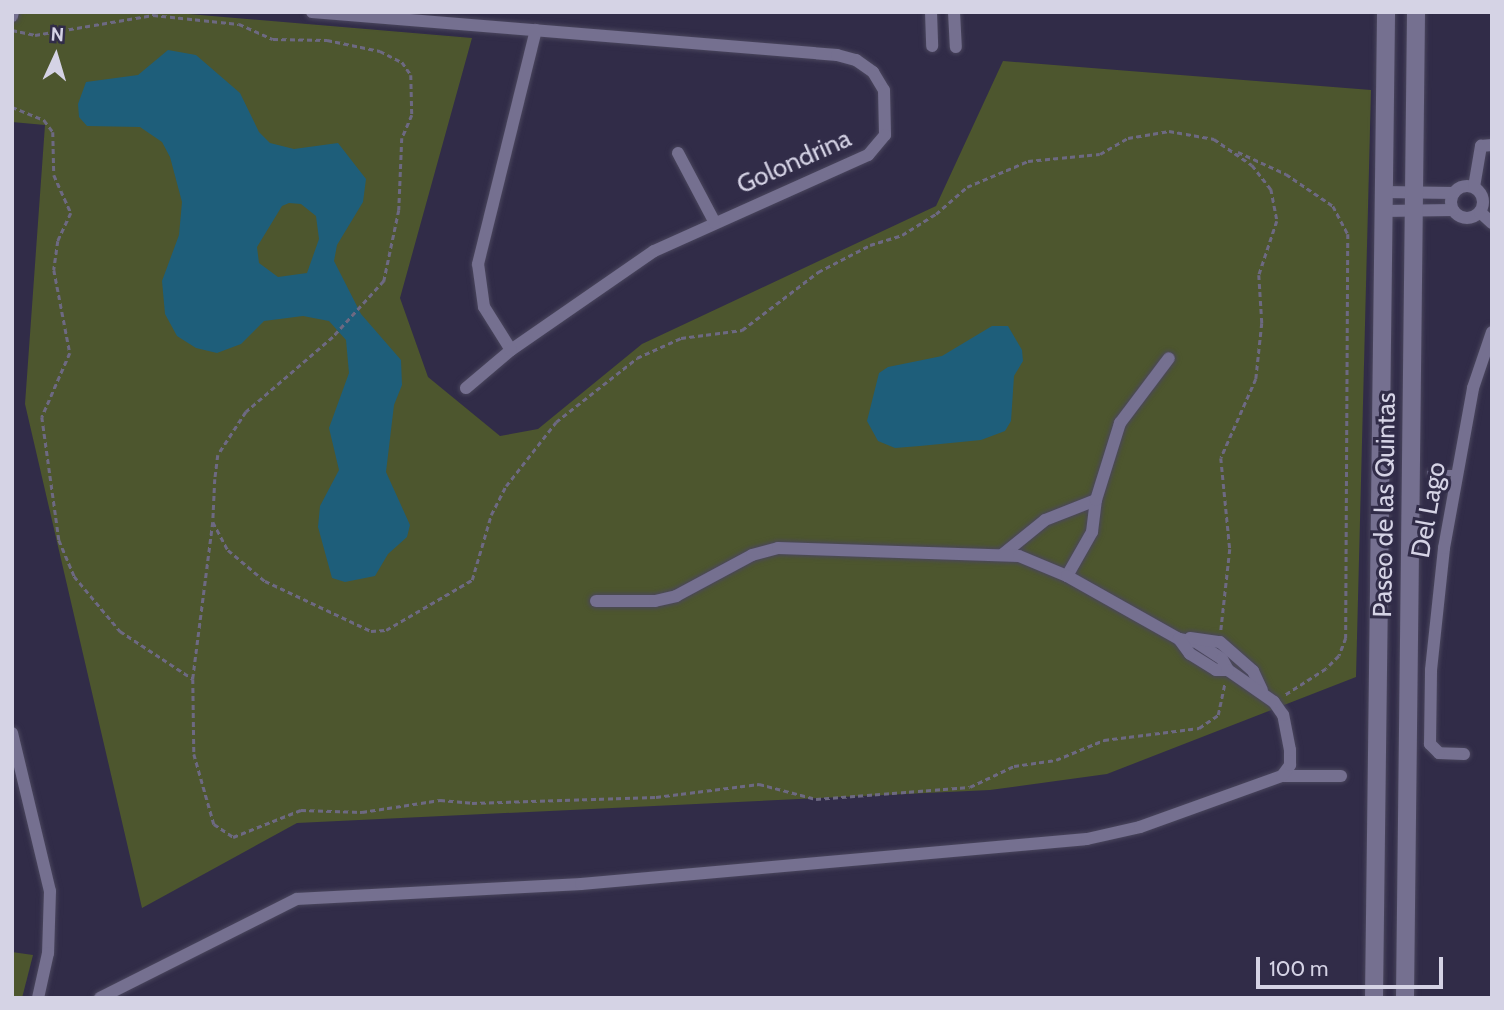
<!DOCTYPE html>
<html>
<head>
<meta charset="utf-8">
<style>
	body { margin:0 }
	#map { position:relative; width:1504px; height:1010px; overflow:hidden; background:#312c48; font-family:Cabin,sans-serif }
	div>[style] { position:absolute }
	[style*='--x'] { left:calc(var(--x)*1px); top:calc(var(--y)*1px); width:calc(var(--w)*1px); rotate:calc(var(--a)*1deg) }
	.green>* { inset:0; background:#4d562e }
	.water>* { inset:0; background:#1e5e7a }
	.path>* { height:2.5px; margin-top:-1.25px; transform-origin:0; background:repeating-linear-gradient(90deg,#6d6982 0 5px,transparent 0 8.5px) }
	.roads { filter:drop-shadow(0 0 2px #4a465d) drop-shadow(0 0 2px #4a465d) }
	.lane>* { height:6px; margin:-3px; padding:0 3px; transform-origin:3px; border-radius:3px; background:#757090 }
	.street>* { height:12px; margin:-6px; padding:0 6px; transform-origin:6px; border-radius:6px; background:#757090 }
	.street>.ring { margin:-6px; padding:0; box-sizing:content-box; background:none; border:12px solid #757090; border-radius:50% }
	.secondary>* { height:18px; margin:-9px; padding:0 9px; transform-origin:9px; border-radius:9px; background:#757090 }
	span { translate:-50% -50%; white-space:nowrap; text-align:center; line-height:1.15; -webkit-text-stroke:6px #312c48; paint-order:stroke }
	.street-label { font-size:26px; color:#d5d3e5 }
	.frame { position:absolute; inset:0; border:14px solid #d5d3e5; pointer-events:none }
	.north { position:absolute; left:21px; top:21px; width:70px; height:70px; -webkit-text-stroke:5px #312c48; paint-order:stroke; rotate:4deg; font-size:19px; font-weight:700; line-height:28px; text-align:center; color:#d5d3e5 }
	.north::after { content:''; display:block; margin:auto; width:24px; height:32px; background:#d5d3e5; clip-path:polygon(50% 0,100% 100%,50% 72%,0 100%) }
	.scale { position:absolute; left:1256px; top:957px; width:187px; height:32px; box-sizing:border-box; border:4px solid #d5d3e5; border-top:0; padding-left:9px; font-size:21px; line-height:24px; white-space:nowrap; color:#d5d3e5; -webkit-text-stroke:5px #312c48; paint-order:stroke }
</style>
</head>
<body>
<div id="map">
	<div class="green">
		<i style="clip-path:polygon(12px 12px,165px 12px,472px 38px,400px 298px,428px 377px,500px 436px,538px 429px,642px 344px,936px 206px,1003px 61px,1371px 90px,1356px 677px,1107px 774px,990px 790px,297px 823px,142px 908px,25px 404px,45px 125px,12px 122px)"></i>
		<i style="clip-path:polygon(12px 952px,33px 955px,22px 998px,12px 998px)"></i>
	</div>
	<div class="water">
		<i style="clip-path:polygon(evenodd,168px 50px,196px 55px,240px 93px,259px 132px,270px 143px,294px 149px,338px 143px,366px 179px,363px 202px,337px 245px,334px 261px,361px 314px,401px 360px,402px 385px,394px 405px,386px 472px,410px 525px,407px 537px,388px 554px,375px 576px,345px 582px,332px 578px,318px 527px,320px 506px,339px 470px,329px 428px,349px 373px,346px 340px,329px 321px,303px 316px,264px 321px,241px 344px,217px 353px,196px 348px,177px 336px,165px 314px,162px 281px,179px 235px,182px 202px,170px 157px,162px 142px,140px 127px,87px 126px,79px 117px,78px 104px,86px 82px,138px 75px,168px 50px,289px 203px,301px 204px,316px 216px,319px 239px,307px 273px,278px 277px,259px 263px,257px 247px,282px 206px,289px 203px)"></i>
		<i style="clip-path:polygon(992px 326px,1008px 326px,1022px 350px,1023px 361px,1014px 376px,1011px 421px,1005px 431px,981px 440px,920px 446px,895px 448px,878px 441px,867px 421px,879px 373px,888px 367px,942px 356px)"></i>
	</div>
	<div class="path">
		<i style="--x:12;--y:30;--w:24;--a:12"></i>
		<i style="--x:35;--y:35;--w:120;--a:-9.6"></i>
		<i style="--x:153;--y:15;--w:86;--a:6"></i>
		<i style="--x:239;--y:24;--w:37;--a:24"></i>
		<i style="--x:273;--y:39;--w:54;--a:1.1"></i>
		<i style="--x:327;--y:40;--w:54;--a:11.7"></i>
		<i style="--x:380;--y:51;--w:25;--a:27"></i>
		<i style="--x:402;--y:62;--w:16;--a:55"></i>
		<i style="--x:411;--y:75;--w:40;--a:88.6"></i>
		<i style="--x:412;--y:115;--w:25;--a:113"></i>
		<i style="--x:402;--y:138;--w:72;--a:92.4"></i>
		<i style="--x:399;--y:210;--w:73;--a:101.9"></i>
		<i style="--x:384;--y:281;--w:76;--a:132.3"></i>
		<i style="--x:333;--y:337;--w:115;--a:139.2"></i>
		<i style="--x:246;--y:412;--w:51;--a:123.1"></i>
		<i style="--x:218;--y:455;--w:24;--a:97"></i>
		<i style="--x:215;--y:479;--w:43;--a:92.7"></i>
		<i style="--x:213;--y:522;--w:32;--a:62"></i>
		<i style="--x:228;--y:550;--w:48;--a:40"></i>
		<i style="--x:265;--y:581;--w:117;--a:25.3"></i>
		<i style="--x:371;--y:631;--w:15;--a:-4"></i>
		<i style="--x:386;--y:630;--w:99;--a:-30.2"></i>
		<i style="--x:472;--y:580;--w:68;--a:-73.7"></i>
		<i style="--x:491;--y:515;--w:33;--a:-63"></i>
		<i style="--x:506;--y:486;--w:81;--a:-52"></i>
		<i style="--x:556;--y:422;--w:103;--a:-38.3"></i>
		<i style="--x:637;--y:358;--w:48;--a:-24.4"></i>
		<i style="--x:681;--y:338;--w:62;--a:-7.5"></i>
		<i style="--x:742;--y:330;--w:96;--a:-37.3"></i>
		<i style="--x:818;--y:272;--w:59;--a:-27.4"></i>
		<i style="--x:870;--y:245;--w:34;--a:-17"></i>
		<i style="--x:902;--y:235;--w:40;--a:-32"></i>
		<i style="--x:936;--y:214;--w:41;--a:-41.1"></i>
		<i style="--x:967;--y:187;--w:66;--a:-23.1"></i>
		<i style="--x:1028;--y:161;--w:72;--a:-5.6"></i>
		<i style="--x:1100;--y:154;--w:32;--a:-30"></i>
		<i style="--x:1128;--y:138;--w:42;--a:-9.7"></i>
		<i style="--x:1169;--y:131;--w:46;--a:10.1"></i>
		<i style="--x:1214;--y:139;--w:46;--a:34.4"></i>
		<i style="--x:1252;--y:165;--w:31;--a:52"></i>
		<i style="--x:1271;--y:189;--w:33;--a:79"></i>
		<i style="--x:1277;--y:221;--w:57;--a:108.4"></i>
		<i style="--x:1259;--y:275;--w:48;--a:86.4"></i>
		<i style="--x:1262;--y:323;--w:56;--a:96.1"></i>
		<i style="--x:1256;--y:379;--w:86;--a:113.9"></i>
		<i style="--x:1221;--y:458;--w:91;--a:84.4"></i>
		<i style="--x:1230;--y:549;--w:82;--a:96.3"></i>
		<i style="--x:12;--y:107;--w:35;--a:22"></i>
		<i style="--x:44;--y:120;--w:15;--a:53"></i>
		<i style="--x:53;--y:132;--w:43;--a:88.7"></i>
		<i style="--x:54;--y:175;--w:42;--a:65.9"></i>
		<i style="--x:71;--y:213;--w:31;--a:115"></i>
		<i style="--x:58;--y:241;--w:29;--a:98"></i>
		<i style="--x:54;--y:270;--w:85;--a:79.1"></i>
		<i style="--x:70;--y:353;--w:70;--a:113.6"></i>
		<i style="--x:42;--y:417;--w:124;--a:82.1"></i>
		<i style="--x:59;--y:540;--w:39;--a:67"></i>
		<i style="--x:74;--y:576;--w:72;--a:50.1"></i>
		<i style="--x:120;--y:631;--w:87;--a:33.3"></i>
		<i style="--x:1238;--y:152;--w:53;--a:24.6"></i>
		<i style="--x:1286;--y:174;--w:57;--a:34.2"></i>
		<i style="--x:1333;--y:206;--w:32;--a:62"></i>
		<i style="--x:1348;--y:234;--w:404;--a:90.3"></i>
		<i style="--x:1346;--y:638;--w:19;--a:111"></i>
		<i style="--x:1339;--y:656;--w:18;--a:135"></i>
		<i style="--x:1326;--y:669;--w:50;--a:147.3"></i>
		<i style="--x:213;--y:522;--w:158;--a:97.3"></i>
		<i style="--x:193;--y:679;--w:75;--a:89.2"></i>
		<i style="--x:194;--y:754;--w:73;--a:74.1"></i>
		<i style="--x:214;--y:824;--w:23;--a:34"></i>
		<i style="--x:233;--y:837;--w:73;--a:-21.7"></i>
		<i style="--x:301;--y:810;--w:61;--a:1.9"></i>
		<i style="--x:362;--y:812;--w:79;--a:-8.7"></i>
		<i style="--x:440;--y:800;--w:32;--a:5"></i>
		<i style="--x:472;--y:803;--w:184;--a:-1.9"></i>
		<i style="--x:656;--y:797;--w:104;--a:-7.2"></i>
		<i style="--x:759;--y:784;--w:59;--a:14.7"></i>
		<i style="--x:816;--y:799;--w:154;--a:-4.5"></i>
		<i style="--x:970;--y:787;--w:49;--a:-25.5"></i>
		<i style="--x:1014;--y:766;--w:42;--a:-8.1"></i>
		<i style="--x:1056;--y:760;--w:52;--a:-22.6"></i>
		<i style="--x:1104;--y:740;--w:96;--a:-7.2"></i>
		<i style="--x:1199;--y:728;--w:23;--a:-34"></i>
		<i style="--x:1218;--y:715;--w:33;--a:-78"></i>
	</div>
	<div class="roads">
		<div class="lane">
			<i style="--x:1430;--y:473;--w:30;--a:0"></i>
		</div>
		<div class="street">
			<i style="--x:312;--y:12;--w:527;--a:4.68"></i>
			<i style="--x:837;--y:55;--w:20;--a:15"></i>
			<i style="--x:856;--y:60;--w:21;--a:35"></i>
			<i style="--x:873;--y:72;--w:21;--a:59"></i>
			<i style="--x:884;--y:90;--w:45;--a:88.7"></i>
			<i style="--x:885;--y:135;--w:26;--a:130"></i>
			<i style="--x:868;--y:155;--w:235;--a:155.8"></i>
			<i style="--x:654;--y:251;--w:174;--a:145.3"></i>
			<i style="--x:511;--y:350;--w:59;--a:139.8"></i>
			<i style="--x:931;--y:12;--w:34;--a:88"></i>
			<i style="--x:954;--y:12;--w:35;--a:87"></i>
			<i style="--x:12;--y:16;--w:4;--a:-76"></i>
			<i style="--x:678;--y:153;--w:79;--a:62.1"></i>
			<i class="ring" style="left:1451px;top:186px;width:20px;height:20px"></i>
			<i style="--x:1474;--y:187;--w:42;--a:-80.3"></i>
			<i style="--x:1481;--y:146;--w:11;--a:-5"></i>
			<i style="--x:1383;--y:192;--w:71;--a:0.8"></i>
			<i style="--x:1383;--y:211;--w:70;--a:-0.8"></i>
			<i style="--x:1480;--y:212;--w:16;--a:43"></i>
			<i style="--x:511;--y:350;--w:51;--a:-122.1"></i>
			<i style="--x:484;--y:307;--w:43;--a:-97.9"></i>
			<i style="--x:478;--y:264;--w:241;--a:-76.1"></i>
			<i style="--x:1002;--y:555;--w:55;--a:-39.1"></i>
			<i style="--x:1045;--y:520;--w:55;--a:-21.4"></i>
			<i style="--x:1067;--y:576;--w:51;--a:-60.4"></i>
			<i style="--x:1092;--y:532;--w:32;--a:-83"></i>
			<i style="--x:1096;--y:500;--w:81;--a:-72.7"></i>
			<i style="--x:1120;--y:423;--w:81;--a:-53"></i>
			<i style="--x:596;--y:601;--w:59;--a:0"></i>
			<i style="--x:655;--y:601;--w:22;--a:-13"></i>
			<i style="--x:676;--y:596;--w:86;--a:-28.3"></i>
			<i style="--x:752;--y:555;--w:27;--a:-15"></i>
			<i style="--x:778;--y:548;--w:241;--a:1.9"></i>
			<i style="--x:1019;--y:556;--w:52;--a:22.6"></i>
			<i style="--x:1067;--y:576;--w:129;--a:29.4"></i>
			<i style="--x:1179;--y:639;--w:17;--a:10"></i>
			<i style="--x:1196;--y:642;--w:31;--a:33"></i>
			<i style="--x:1222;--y:659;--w:13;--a:61"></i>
			<i style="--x:1190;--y:638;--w:30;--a:8"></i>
			<i style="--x:1220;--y:642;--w:44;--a:41.3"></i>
			<i style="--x:1253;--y:671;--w:21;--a:65"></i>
			<i style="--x:12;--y:733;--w:163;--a:76.5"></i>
			<i style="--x:50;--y:891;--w:62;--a:91.8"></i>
			<i style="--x:48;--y:953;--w:46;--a:102.5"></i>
			<i style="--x:1464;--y:754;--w:25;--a:-178"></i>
			<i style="--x:1439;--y:753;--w:13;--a:-135"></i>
			<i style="--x:1430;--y:744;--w:74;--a:-89.2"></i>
			<i style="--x:1431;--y:670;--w:123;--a:-83.9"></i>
			<i style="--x:1444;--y:548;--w:163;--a:-79.7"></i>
			<i style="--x:1473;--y:388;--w:59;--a:-71.3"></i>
			<i style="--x:1282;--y:776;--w:59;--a:0"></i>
			<i style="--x:100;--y:998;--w:220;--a:-26.7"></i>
			<i style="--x:297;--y:899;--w:284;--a:-3"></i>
			<i style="--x:581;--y:884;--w:508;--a:-5.08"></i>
			<i style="--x:1087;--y:839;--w:54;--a:-12.8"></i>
			<i style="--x:1140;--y:827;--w:151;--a:-19.8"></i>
			<i style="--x:1282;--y:776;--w:14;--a:-54"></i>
			<i style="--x:1290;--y:765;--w:15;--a:-90"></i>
			<i style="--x:1290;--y:750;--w:36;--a:-101"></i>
			<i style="--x:1283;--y:715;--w:16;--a:-125"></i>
			<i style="--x:1274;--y:702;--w:56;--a:-145.2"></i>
			<i style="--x:1228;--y:670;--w:12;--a:180"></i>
			<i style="--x:1216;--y:670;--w:31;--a:-148"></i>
			<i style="--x:1190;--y:654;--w:19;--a:-126"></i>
		</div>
		<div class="secondary">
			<i style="--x:1374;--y:998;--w:986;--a:-89.3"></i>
			<i style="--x:1405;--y:998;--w:986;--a:-89.36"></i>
		</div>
	</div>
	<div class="street-label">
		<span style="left:794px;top:162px;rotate:-24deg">Golondrina</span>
		<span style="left:1385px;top:505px;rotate:-89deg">Paseo de las Quintas</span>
		<span style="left:1429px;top:510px;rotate:-80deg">Del Lago</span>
	</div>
	<div class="frame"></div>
	<div class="north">N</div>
	<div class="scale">100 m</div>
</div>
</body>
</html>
